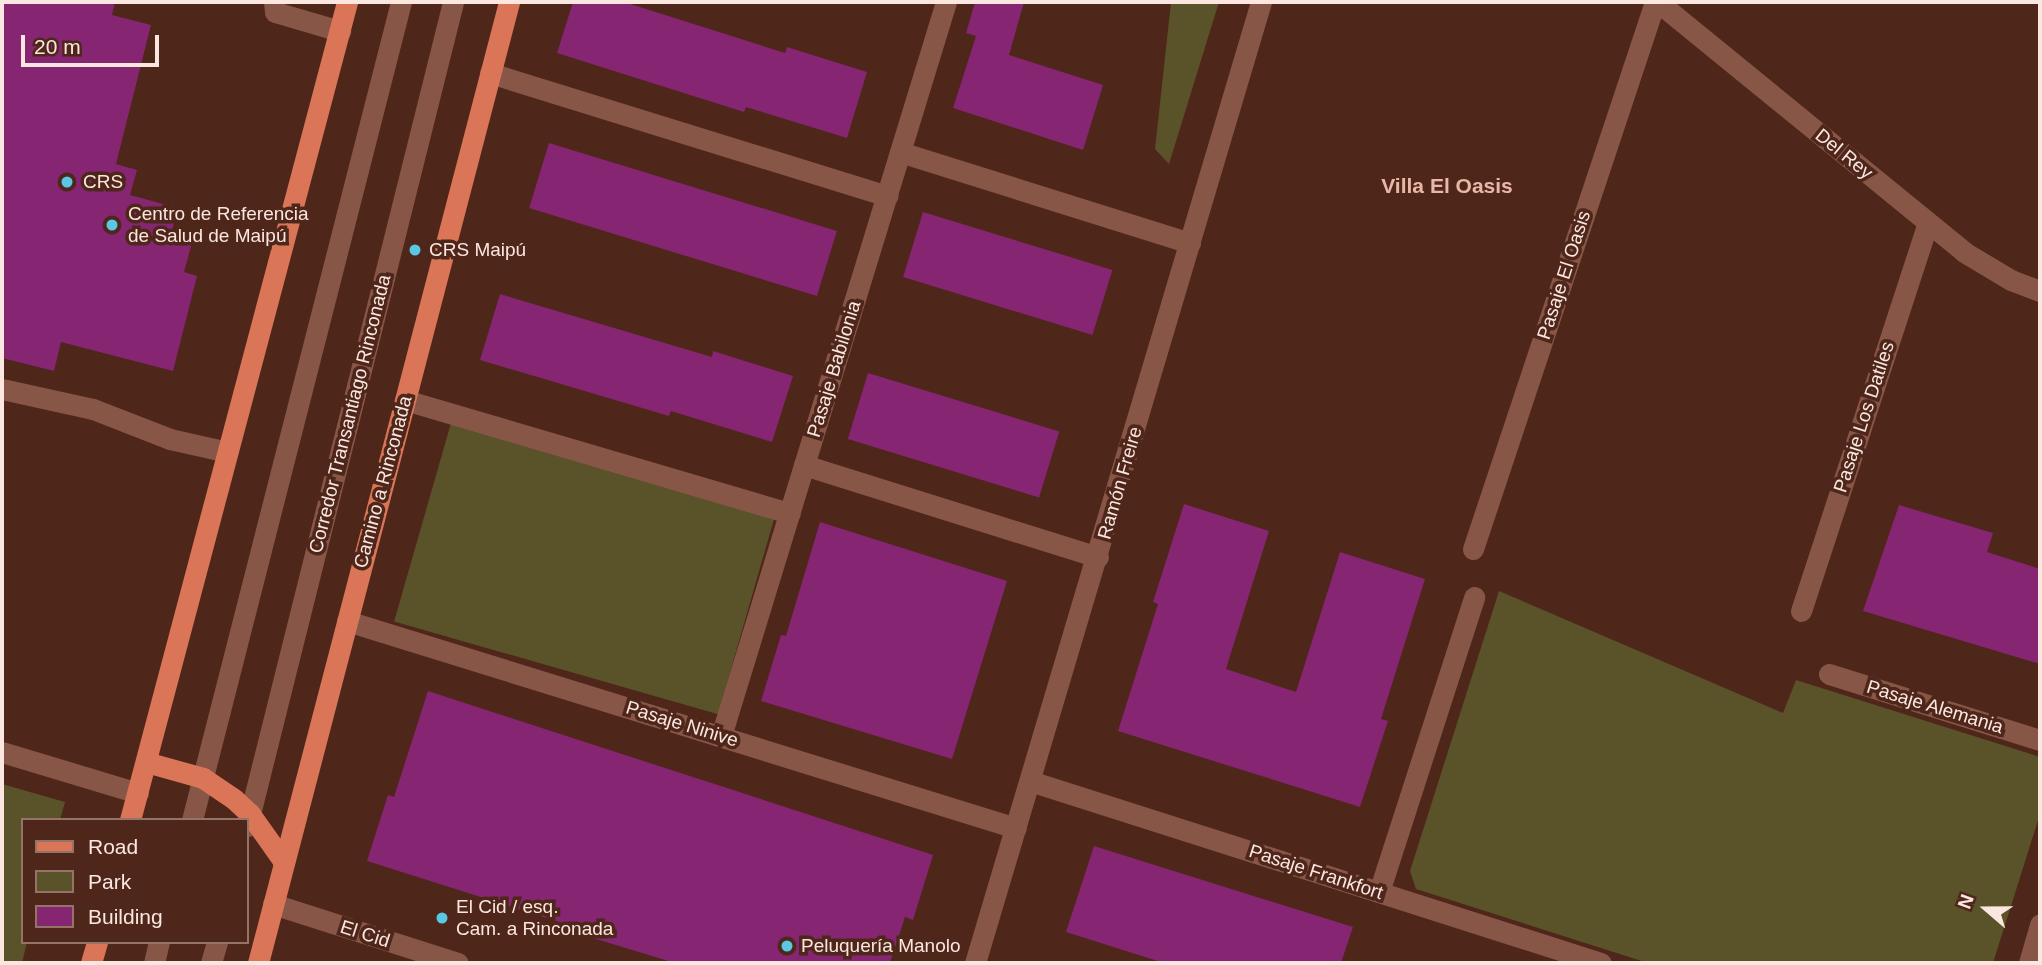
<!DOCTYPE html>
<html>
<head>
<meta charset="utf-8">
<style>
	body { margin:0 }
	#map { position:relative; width:2042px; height:965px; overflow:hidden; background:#4e261a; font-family:Arial,sans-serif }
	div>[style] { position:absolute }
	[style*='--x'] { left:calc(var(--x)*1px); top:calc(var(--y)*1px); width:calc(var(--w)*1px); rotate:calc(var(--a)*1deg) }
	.green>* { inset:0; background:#5a5228; transform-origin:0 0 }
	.building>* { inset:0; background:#862571; transform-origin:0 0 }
	.minor>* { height:21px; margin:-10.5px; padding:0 10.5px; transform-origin:10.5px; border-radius:10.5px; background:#885647 }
	.major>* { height:21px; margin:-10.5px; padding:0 10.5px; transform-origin:10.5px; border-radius:10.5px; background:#da7657 }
	.dots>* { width:19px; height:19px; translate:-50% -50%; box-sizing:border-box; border:4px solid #4e261a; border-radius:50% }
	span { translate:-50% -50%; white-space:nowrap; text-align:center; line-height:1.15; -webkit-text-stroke:7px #4e261a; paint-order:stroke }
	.street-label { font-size:19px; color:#fce6e0 }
	.poi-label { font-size:19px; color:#fce6e0 }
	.left { translate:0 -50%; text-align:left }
	.neighbourhood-label { font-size:21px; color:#e9b7a7; font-weight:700 }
	.frame { position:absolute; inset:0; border:4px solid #fce6e0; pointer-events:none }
	.legend { position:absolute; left:21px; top:818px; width:228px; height:126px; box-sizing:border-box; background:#4e261a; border:2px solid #947369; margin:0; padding:9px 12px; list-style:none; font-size:21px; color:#fce6e0 }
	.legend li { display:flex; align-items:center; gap:14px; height:35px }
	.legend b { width:35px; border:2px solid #947369 }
	.north { position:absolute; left:1951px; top:874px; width:70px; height:70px; -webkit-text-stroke:5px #4e261a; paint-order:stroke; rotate:290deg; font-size:19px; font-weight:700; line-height:28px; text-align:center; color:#fce6e0 }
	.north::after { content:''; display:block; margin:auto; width:24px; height:32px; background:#fce6e0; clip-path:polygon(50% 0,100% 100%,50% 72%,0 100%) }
	.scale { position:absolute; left:21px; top:35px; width:138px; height:32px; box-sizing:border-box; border:4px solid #fce6e0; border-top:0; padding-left:9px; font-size:21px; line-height:24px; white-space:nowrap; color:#fce6e0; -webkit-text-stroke:5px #4e261a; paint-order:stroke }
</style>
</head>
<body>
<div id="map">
	<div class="green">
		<i style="clip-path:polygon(1171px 2px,1219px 2px,1169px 164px,1155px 149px)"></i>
		<i style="left:455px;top:409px;width:337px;height:221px;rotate:16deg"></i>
		<i style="clip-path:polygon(1499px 591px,1783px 713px,1796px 680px,2040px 757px,2040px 814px,1993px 963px,1648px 963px,1416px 889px,1410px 871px)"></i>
		<i style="clip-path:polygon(2px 784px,65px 802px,60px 820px,23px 820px,23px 942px,27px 942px,22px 963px,2px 963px)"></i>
	</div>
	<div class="building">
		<i style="clip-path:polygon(2px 2px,115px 2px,112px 15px,151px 25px,116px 164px,137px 170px,130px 195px,178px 208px,170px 238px,192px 243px,184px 272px,197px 276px,173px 371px,61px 342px,54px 371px,2px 358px)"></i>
		<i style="clip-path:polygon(573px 2px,624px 2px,785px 53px,787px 47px,867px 72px,847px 138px,746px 107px,744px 112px,557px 53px)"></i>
		<i style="clip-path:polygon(975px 2px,1024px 2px,1009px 55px,1103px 85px,1083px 150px,953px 108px,976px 36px,966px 33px)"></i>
		<i style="left:549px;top:143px;width:301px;height:68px;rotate:17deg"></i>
		<i style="left:923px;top:212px;width:198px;height:68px;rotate:17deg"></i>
		<i style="clip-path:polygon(500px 294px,712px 357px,713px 351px,793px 376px,772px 442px,671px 411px,669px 416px,480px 360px)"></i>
		<i style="left:868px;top:373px;width:200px;height:69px;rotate:17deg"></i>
		<i style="clip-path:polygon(1184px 504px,1269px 531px,1226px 669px,1296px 692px,1340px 552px,1425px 579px,1381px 719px,1388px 721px,1360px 807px,1118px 731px,1158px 604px,1153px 602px)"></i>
		<i style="clip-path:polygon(1899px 505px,1993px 533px,1987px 552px,2040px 569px,2040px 664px,1863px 611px)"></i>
		<i style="clip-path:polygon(820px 522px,1007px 581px,952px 759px,761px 701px,781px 635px,786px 636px)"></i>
		<i style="clip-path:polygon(428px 691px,933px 855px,913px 920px,905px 917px,890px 963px,675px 963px,583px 935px,585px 930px,367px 861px,388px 795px,394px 797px)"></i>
		<i style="clip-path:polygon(1094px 846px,1353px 927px,1341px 963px,1164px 963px,1066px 932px)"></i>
	</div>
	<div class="minor">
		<i style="--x:274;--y:2;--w:10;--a:84"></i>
		<i style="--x:275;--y:12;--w:68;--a:16.3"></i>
		<i style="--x:1658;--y:2;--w:395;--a:39.2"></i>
		<i style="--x:1964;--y:252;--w:55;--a:30.8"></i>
		<i style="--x:2011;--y:280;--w:31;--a:21"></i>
		<i style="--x:490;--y:73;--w:416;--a:17.2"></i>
		<i style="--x:900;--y:152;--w:304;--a:17.4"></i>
		<i style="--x:2;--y:389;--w:93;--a:12.4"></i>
		<i style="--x:93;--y:409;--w:83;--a:21.3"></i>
		<i style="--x:170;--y:439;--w:58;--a:12.8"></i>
		<i style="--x:405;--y:400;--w:401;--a:16.4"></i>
		<i style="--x:804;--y:465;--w:308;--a:17.4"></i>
		<i style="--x:1473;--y:549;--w:576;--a:-71.6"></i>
		<i style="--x:1801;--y:611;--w:408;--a:-71.9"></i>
		<i style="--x:347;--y:621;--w:700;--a:17.19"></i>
		<i style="--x:1829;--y:674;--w:221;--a:17.4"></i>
		<i style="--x:721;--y:736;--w:768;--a:-72.96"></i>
		<i style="--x:2;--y:752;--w:142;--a:16.8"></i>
		<i style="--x:1030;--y:781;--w:599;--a:17.68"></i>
		<i style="--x:192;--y:820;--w:844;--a:-75.67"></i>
		<i style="--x:247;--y:826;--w:849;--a:-75.96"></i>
		<i style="--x:1379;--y:892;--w:310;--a:-72.1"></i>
		<i style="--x:273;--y:904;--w:194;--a:17.7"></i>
		<i style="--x:154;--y:963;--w:22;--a:-77"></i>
		<i style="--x:211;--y:963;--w:22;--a:-74"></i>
		<i style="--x:975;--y:963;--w:1003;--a:-73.43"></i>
		<i style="--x:2029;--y:963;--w:40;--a:-74"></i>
	</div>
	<div class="major">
		<i style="--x:146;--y:762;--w:59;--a:15.7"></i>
		<i style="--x:203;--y:778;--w:37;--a:34"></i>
		<i style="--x:234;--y:799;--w:22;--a:43"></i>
		<i style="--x:250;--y:814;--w:59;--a:54.7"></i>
		<i style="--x:130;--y:820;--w:846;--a:-75.14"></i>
		<i style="--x:91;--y:963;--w:22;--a:-74"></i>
		<i style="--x:258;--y:963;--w:993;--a:-75.36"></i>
	</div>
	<div class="dots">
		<i style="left:67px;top:182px;background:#5ac8e5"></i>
		<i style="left:112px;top:225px;background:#5ac8e5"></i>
		<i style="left:415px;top:250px;background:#5ac8e5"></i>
		<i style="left:442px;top:918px;background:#5ac8e5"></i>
		<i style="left:787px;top:946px;background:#5ac8e5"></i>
	</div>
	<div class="street-label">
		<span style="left:1844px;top:154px;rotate:39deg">Del Rey</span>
		<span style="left:1564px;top:275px;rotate:-72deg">Pasaje El Oasis</span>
		<span style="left:834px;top:369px;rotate:-73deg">Pasaje Babilonia</span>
		<span style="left:350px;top:414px;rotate:-76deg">Corredor Transantiago Rinconada</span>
		<span style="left:1864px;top:417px;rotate:-72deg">Pasaje Los Datiles</span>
		<span style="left:383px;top:482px;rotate:-75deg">Camino a Rinconada</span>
		<span style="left:1120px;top:483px;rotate:-74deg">Ramón Freire</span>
		<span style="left:1935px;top:707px;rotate:17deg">Pasaje Alemania</span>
		<span style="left:682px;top:724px;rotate:17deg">Pasaje Ninive</span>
		<span style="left:1316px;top:872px;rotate:18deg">Pasaje Frankfort</span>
		<span style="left:365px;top:934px;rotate:18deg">El Cid</span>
	</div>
	<div class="poi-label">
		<span class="left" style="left:83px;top:182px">CRS</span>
		<span class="left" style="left:128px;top:225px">Centro de Referencia<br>de Salud de Maipú</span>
		<span class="left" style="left:429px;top:250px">CRS Maipú</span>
		<span class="left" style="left:456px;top:918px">El Cid / esq.<br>Cam. a Rinconada</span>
		<span class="left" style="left:801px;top:946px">Peluquería Manolo</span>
	</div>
	<div class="neighbourhood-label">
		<span style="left:1447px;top:186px">Villa El Oasis</span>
	</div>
	<div class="frame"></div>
	<ul class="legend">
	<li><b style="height:9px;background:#da7657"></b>Road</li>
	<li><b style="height:19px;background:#5a5228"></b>Park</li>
	<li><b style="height:19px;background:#862571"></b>Building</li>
	</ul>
	<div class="north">N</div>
	<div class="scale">20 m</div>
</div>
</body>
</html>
